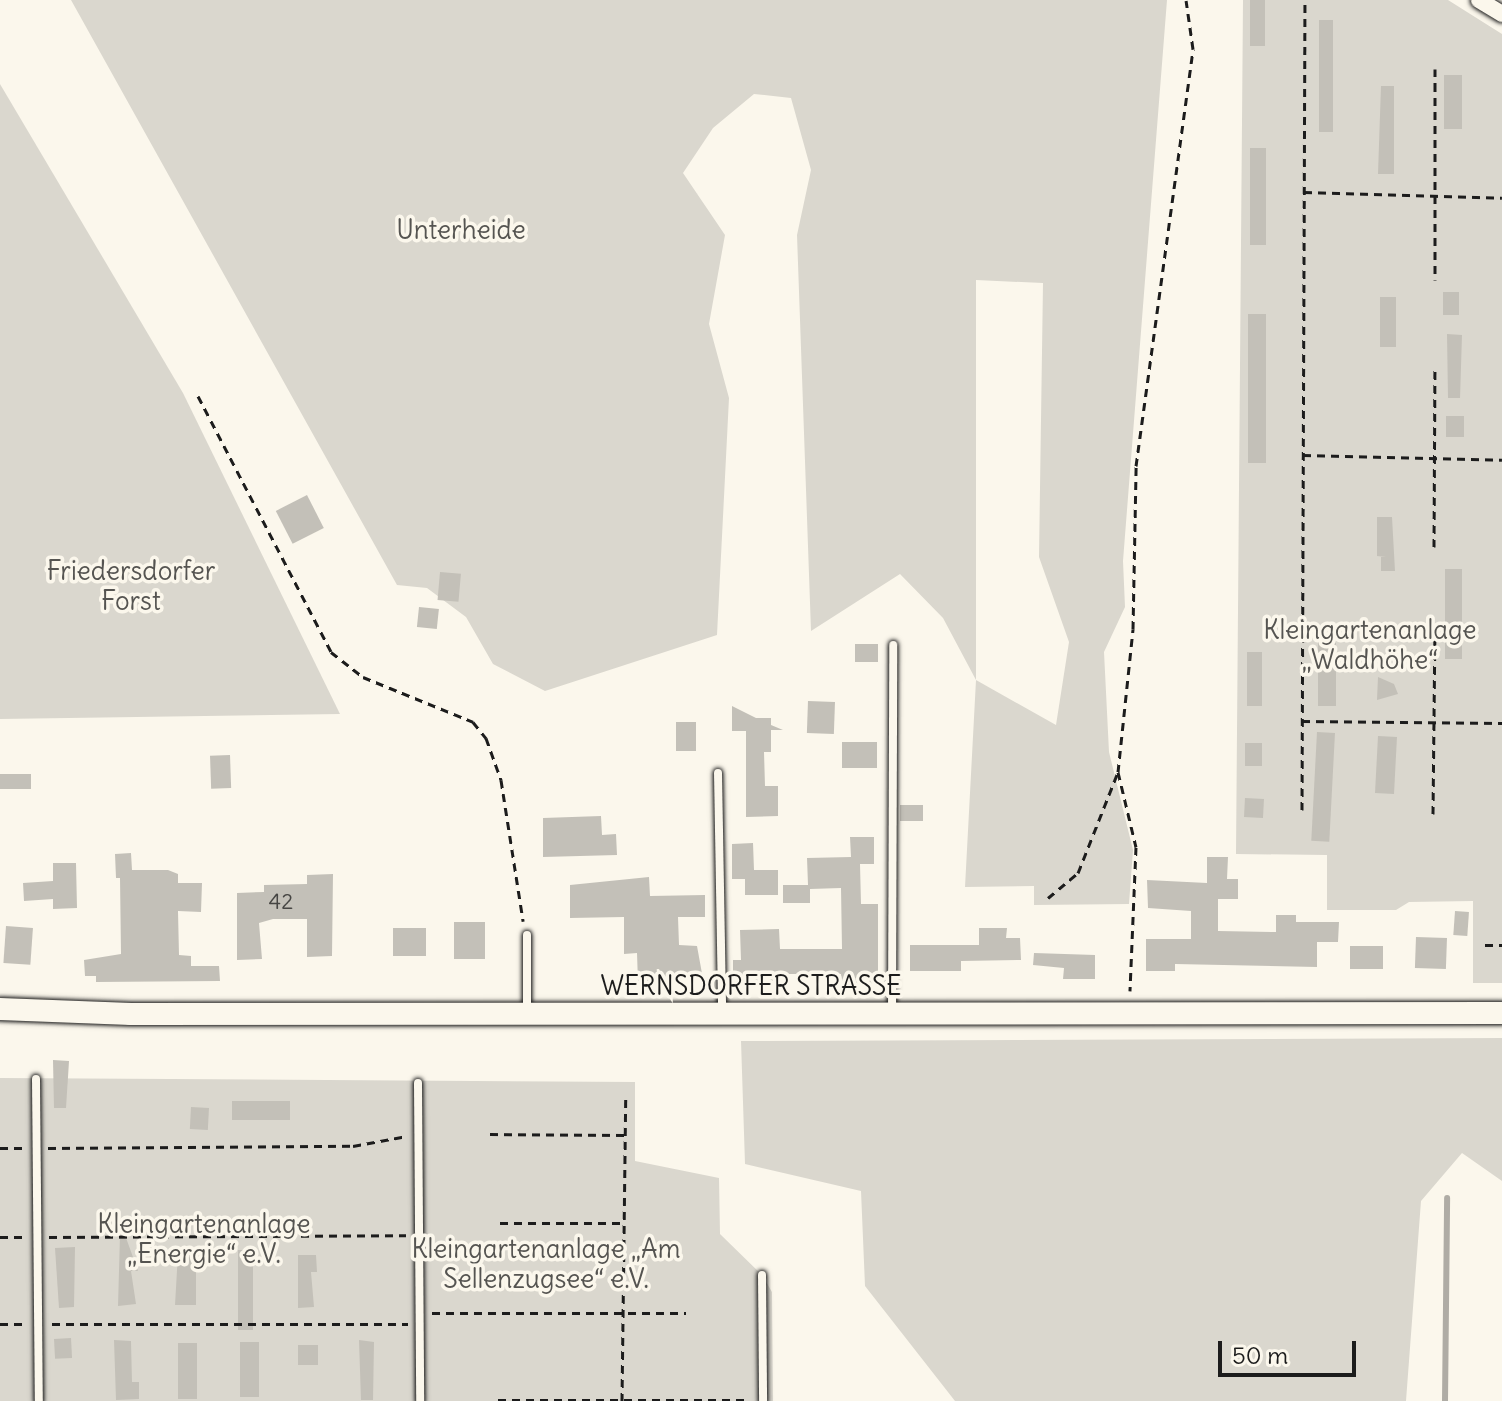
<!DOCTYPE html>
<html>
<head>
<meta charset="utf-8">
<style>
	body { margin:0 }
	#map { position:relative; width:1502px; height:1401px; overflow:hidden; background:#fbf7ec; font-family:Delius,sans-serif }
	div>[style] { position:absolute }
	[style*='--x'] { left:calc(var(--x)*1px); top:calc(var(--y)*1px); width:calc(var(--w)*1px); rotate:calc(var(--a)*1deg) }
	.green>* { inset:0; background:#dad7ce }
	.stream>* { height:6px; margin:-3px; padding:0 3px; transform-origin:3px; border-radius:3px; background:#afaca5 }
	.building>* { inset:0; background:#c3c0b8; transform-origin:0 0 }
	.path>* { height:3px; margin-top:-1.5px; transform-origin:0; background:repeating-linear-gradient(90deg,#1c1c1c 0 8px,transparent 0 14px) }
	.roads { filter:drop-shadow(0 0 2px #1c1c1c) drop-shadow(0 0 2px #1c1c1c) }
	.lane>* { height:8px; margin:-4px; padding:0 4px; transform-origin:4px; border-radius:4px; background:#fbf7ec }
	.street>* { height:16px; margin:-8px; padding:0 8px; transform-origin:8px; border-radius:8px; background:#fbf7ec }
	.secondary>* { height:22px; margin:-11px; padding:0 11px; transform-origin:11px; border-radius:11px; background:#fbf7ec }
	span { translate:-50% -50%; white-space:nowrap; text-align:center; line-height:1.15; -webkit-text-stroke:7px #fbf7ec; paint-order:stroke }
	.number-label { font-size:22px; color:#464543 }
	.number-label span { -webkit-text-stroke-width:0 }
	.park-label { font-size:26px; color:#555451 }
	.street-label { font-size:26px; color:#1c1c1c }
	.scale { position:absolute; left:1218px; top:1341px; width:138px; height:36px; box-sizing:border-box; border:4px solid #1c1c1c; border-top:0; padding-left:10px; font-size:24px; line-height:28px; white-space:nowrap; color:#1c1c1c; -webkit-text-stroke:6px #fbf7ec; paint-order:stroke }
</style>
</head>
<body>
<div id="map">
	<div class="green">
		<i style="clip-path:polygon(evenodd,71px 0,1167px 0,1123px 561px,1125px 607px,1104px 652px,1109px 752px,1133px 850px,1129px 904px,1034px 905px,1034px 886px,965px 887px,976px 680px,943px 618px,900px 574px,811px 631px,797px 235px,811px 170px,791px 98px,754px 94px,713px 128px,683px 173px,725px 235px,709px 324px,729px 398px,717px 635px,545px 691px,493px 664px,466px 617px,427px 588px,397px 585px,71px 0,976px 280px,1043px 283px,1039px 557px,1069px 642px,1056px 725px,976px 680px,976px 280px)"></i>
		<i style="clip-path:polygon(1243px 0,1448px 0,1502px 34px,1502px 983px,1473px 983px,1473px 901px,1409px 902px,1396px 910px,1327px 910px,1327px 855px,1236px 854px)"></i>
		<i style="clip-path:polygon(0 84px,183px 393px,340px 714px,0 719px)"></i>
		<i style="clip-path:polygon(1502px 1038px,1502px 1181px,1462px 1153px,1421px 1201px,1406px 1401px,955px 1401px,865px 1286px,861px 1191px,745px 1164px,741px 1041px)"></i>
		<i style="clip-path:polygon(0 1078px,635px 1082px,635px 1161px,719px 1178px,720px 1234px,762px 1275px,772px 1292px,773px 1401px,0 1401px)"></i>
	</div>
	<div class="stream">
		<i style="--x:1445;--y:1401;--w:203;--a:-89.4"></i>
	</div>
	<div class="building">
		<i style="left:1250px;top:0;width:15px;height:46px"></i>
		<i style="left:1319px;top:20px;width:14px;height:112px"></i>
		<i style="left:1444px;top:75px;width:18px;height:54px"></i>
		<i style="clip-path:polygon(1381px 86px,1394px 86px,1394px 174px,1378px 174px)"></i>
		<i style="left:1250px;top:148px;width:16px;height:97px"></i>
		<i style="left:1443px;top:292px;width:16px;height:23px"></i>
		<i style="left:1380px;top:297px;width:16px;height:50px"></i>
		<i style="left:1248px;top:314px;width:18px;height:149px"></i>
		<i style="clip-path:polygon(1447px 334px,1462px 335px,1460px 398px,1448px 398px)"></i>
		<i style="left:1446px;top:416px;width:18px;height:21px"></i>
		<i style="left:307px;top:495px;width:37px;height:35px;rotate:63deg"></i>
		<i style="clip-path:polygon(1377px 517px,1392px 517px,1395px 571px,1381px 571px,1381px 557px,1386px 557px,1377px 556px)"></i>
		<i style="left:1462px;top:569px;width:90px;height:17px;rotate:90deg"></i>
		<i style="left:440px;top:572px;width:21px;height:28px;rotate:5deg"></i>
		<i style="left:419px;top:607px;width:20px;height:20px;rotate:6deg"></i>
		<i style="left:1318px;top:641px;width:18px;height:65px"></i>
		<i style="left:855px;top:644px;width:23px;height:18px"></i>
		<i style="left:1247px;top:652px;width:15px;height:54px"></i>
		<i style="clip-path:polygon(1378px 677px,1394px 684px,1398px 694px,1377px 700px)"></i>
		<i style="left:808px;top:701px;width:27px;height:32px;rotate:2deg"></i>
		<i style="clip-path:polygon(732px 706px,756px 718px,771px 718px,771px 725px,783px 730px,771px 730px,771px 752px,764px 752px,765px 786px,778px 786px,778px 816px,746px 817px,746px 731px,732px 731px)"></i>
		<i style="left:676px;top:722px;width:20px;height:29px"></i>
		<i style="left:1317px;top:732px;width:18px;height:109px;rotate:3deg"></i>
		<i style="left:1378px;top:736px;width:19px;height:57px;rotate:3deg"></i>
		<i style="left:842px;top:742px;width:35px;height:26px"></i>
		<i style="left:1245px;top:743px;width:17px;height:23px"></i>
		<i style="left:230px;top:755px;width:33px;height:20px;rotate:88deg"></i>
		<i style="left:31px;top:774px;width:15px;height:31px;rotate:90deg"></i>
		<i style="left:1245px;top:798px;width:19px;height:19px;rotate:3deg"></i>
		<i style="left:923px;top:805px;width:16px;height:23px;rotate:90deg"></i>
		<i style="clip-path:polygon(601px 816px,602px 835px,616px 834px,617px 855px,543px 857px,543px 818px)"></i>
		<i style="clip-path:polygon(850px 837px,874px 837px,874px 864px,860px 864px,861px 904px,878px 904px,878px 984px,842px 984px,841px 974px,786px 974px,775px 977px,775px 982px,740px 984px,740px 978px,733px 978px,733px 960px,741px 960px,740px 930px,779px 929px,780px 949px,842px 949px,841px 888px,810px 889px,810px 903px,783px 903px,783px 885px,808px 885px,807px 858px,851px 857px)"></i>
		<i style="clip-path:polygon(753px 843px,754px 870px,778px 870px,778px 895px,745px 895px,745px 879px,732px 879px,732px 844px)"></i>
		<i style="clip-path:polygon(131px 853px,132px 870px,168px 870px,178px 874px,178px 883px,202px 883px,201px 912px,178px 911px,179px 955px,191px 956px,191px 966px,219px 966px,220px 981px,96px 982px,96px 976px,85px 976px,84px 960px,121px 954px,120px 878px,116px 878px,115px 854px)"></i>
		<i style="clip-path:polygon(1207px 857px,1228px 857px,1227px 879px,1238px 879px,1238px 899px,1218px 899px,1218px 931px,1276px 932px,1276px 915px,1296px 915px,1296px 922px,1339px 922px,1338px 942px,1317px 942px,1317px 967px,1175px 964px,1175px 971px,1146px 971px,1146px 939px,1191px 939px,1191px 911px,1148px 908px,1147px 880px,1207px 883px)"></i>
		<i style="clip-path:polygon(53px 863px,76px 863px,77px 908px,53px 909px,53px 899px,24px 901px,23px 883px,53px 881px)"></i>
		<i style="clip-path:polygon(333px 874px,332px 956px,307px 957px,307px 919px,273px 919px,259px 923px,262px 959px,237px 960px,237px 893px,264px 892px,264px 885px,307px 884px,307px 875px)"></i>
		<i style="clip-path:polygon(649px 877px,650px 896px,705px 895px,705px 917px,678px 917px,679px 945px,697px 946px,703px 979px,638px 983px,637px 953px,624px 954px,624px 917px,570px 918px,570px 885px)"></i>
		<i style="left:1455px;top:911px;width:14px;height:24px;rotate:4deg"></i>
		<i style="left:454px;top:922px;width:31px;height:37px"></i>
		<i style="left:6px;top:926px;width:27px;height:37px;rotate:4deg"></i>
		<i style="left:393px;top:928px;width:33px;height:28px"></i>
		<i style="clip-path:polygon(979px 928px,1007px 928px,1006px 938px,1020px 938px,1021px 960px,961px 961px,961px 971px,910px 971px,910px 945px,979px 945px)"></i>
		<i style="left:1416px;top:937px;width:31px;height:31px;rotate:2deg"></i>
		<i style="left:1350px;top:946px;width:33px;height:23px"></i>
		<i style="clip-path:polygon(1034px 953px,1095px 955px,1095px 979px,1063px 979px,1064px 968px,1033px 965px)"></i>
		<i style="clip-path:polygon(53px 1060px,69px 1061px,66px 1108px,54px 1108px)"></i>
		<i style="left:232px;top:1101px;width:58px;height:19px"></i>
		<i style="left:191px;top:1107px;width:18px;height:22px;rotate:3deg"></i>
		<i style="clip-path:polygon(120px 1235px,125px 1235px,138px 1271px,131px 1271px,136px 1304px,118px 1306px)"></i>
		<i style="clip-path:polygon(75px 1247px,74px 1307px,59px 1308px,55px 1248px)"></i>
		<i style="left:238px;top:1250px;width:15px;height:80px"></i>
		<i style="clip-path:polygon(205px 1252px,203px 1271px,196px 1271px,196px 1305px,175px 1305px,178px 1253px)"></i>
		<i style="clip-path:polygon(298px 1255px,316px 1255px,317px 1272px,311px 1272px,314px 1307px,298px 1308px)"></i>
		<i style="left:71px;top:1338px;width:20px;height:17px;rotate:87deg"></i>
		<i style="clip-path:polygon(114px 1340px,131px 1341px,132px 1382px,139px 1382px,139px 1399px,116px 1400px)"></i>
		<i style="clip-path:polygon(359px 1340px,374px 1342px,373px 1400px,361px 1400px)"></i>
		<i style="left:240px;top:1342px;width:19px;height:55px"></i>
		<i style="left:178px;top:1343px;width:19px;height:56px"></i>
		<i style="left:298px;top:1345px;width:20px;height:20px"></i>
	</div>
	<div class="path">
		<i style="--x:1435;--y:69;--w:211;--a:90"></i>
		<i style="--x:1304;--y:192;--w:198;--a:1.7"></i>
		<i style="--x:198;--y:396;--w:288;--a:62.5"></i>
		<i style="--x:331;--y:652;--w:41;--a:38"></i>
		<i style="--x:363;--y:677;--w:119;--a:22.2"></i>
		<i style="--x:473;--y:722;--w:21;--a:51"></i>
		<i style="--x:486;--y:738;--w:45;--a:70.3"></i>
		<i style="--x:501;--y:780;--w:143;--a:81.1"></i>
		<i style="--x:1303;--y:455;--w:199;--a:1.4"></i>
		<i style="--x:1434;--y:547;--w:177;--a:-89.7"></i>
		<i style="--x:1302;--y:721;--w:200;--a:0.6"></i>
		<i style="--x:1118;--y:772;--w:77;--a:76.5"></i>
		<i style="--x:1136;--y:847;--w:144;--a:92.4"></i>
		<i style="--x:1302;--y:810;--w:810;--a:-89.79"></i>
		<i style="--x:1433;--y:814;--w:180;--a:-89.4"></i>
		<i style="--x:1048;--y:898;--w:39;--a:-40"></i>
		<i style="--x:1078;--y:873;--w:109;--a:-68.4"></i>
		<i style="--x:1118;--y:772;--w:144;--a:-84"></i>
		<i style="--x:1133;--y:629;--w:163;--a:-88.9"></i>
		<i style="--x:1136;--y:466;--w:421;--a:-82.2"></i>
		<i style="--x:1193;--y:49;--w:49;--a:-98.1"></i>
		<i style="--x:1485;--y:945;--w:17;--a:0"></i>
		<i style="--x:490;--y:1134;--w:136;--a:0.4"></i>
		<i style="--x:0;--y:1148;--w:24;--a:0"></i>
		<i style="--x:48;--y:1148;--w:305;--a:-0.4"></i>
		<i style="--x:353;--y:1146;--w:55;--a:-10.5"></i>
		<i style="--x:500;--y:1223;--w:125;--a:0"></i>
		<i style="--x:0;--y:1237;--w:26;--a:0"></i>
		<i style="--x:49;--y:1237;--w:357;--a:-0.3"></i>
		<i style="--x:432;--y:1313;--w:254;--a:0"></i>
		<i style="--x:0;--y:1324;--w:24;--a:0"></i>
		<i style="--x:52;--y:1324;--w:356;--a:0"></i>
		<i style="--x:498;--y:1400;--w:252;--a:0"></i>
		<i style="--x:622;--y:1401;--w:306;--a:-89.3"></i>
	</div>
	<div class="roads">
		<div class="lane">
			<i style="--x:718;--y:773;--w:240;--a:89"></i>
			<i style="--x:527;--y:935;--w:75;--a:90"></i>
			<i style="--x:892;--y:1013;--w:368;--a:-89.8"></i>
			<i style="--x:36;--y:1079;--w:322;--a:89.5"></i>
			<i style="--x:418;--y:1083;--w:318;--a:89.6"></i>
			<i style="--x:762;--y:1275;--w:126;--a:89.5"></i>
		</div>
		<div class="street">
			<i style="--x:1479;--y:0;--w:27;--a:31"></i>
		</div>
		<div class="secondary">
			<i style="--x:0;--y:1009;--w:131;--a:2.2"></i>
			<i style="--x:131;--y:1014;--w:1371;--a:-0.04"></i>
		</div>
	</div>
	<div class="number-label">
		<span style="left:281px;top:902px">42</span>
	</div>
	<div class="park-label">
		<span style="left:461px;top:230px">Unterheide</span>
		<span style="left:131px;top:586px">Friedersdorfer<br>Forst</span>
		<span style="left:1370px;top:645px">Kleingartenanlage<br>„Waldhöhe“</span>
		<span style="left:204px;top:1239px">Kleingartenanlage<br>„Energie“ e.V.</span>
		<span style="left:546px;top:1264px">Kleingartenanlage „Am<br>Sellenzugsee“ e.V.</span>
	</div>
	<div class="street-label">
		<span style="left:751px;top:986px">WERNSDORFER STRASSE</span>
	</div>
	<div class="scale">50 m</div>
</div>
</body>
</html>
